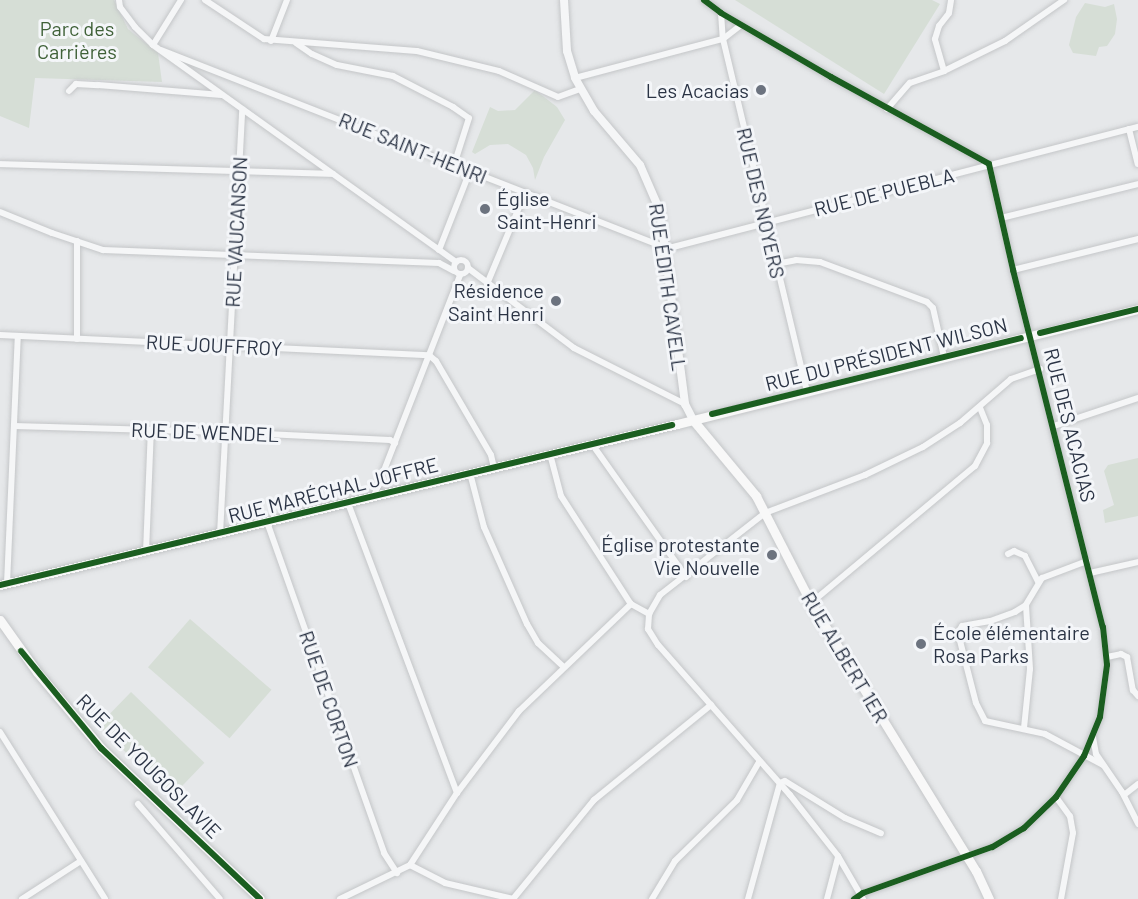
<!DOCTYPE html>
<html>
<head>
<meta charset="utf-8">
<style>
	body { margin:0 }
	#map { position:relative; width:1138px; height:899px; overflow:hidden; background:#e6e8ea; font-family:Barlow,sans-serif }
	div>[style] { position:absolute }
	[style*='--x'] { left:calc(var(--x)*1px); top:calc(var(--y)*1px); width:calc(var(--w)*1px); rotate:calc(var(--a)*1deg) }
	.green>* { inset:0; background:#d6ded6; transform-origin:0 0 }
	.roads { filter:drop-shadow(0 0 2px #c4c6c8) drop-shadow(0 0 2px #c4c6c8) }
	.minor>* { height:6px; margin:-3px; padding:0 3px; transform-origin:3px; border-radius:3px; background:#f5f6f7 }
	.minor>.ring { margin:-3px; padding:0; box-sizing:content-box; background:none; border:6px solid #f5f6f7; border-radius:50% }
	.tertiary>* { height:8px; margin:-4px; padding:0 4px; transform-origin:4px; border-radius:4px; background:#f5f6f7 }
	.secondary>* { height:9px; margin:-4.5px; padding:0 4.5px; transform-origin:4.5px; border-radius:4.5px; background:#f8f8f8 }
	.cycleway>* { height:6px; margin:-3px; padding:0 3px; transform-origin:3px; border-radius:3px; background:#1b5e20 }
	.dots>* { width:16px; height:16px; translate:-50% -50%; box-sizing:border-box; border:3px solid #f4f6f9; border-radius:50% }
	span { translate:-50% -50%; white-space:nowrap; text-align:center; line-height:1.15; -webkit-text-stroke:6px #f4f6f9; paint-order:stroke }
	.park-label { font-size:20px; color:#3f6138 }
	.poi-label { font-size:20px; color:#2b3445 }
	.right { translate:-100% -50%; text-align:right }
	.left { translate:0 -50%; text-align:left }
	.street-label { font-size:20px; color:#2b3445 }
</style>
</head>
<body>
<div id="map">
	<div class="green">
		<i style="clip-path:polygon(0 0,114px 0,128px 29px,158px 53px,162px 82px,35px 78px,29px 128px,0 116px)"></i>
		<i style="clip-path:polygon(735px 0,932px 0,940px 4px,884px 94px)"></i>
		<i style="clip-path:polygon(1085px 3px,1105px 7px,1114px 4px,1117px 19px,1115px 34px,1107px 46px,1099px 47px,1096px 56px,1073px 53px,1069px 45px,1076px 17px)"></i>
		<i style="clip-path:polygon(535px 90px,557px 107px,565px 120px,544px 157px,535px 180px,533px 168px,526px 155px,508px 144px,490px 145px,475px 154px,472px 152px,490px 107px,498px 111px,515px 110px)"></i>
		<i style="clip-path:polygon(1138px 458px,1138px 516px,1105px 523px,1103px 510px,1114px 505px,1104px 471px,1108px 465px)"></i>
		<i style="left:190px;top:619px;width:108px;height:64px;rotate:41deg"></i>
		<i style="left:131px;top:692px;width:102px;height:47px;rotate:44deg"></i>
	</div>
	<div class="roads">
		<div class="minor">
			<i style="--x:119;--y:0;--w:7;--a:82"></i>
			<i style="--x:120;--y:7;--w:25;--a:53"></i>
			<i style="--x:135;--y:27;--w:25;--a:45"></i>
			<i style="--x:153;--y:45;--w:373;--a:35.6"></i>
			<i style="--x:205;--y:0;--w:71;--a:33.5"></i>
			<i style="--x:264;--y:39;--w:153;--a:4.5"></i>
			<i style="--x:417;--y:51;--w:84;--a:13.7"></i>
			<i style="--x:499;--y:71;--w:64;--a:23.8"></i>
			<i style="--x:558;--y:97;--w:23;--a:-20"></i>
			<i style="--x:704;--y:0;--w:21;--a:37"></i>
			<i style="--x:721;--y:13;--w:127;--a:30.2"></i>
			<i style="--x:831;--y:77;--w:180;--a:28.8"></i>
			<i style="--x:989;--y:164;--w:109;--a:77.2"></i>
			<i style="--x:1013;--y:270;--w:368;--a:75.9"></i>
			<i style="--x:1103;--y:627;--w:38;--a:84"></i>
			<i style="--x:1107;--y:665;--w:52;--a:97.7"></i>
			<i style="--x:1100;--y:717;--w:42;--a:112.3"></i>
			<i style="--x:1084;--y:756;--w:50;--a:124.3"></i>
			<i style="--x:1056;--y:797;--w:45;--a:135.9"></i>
			<i style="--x:1024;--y:828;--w:37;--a:149"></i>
			<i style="--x:992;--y:847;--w:137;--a:160.4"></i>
			<i style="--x:863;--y:893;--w:11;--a:146"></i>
			<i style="--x:721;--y:13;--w:26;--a:86"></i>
			<i style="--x:723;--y:39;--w:362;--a:76.6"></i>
			<i style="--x:271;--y:41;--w:44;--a:-68.7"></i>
			<i style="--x:296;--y:43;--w:19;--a:35"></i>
			<i style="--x:312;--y:54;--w:27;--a:24"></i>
			<i style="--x:337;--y:65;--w:57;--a:11.1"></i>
			<i style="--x:393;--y:76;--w:68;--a:27.3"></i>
			<i style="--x:453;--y:107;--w:19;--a:35"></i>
			<i style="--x:469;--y:118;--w:49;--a:107.7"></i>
			<i style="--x:153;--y:45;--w:53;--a:-58.1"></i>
			<i style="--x:161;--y:50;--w:540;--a:21.39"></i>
			<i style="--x:664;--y:247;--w:9;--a:0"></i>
			<i style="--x:673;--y:247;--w:480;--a:-14.5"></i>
			<i style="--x:944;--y:71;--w:33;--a:-106"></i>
			<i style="--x:935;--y:39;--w:14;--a:-73"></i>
			<i style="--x:939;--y:26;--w:16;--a:-52"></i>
			<i style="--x:949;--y:13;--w:13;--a:-81"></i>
			<i style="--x:575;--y:78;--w:153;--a:-14.8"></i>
			<i style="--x:723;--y:39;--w:23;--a:-38"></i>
			<i style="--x:69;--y:91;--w:10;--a:-45"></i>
			<i style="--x:76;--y:84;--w:22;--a:3"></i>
			<i style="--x:98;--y:85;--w:124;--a:4.6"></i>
			<i style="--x:887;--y:109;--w:35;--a:-49"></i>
			<i style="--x:910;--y:83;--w:36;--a:-19"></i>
			<i style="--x:944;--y:71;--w:68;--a:-26.2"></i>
			<i style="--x:1005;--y:41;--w:72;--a:-34.8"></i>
			<i style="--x:1129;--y:129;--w:36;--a:76"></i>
			<i style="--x:0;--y:164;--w:333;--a:1.7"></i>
			<i style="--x:0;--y:212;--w:56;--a:22"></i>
			<i style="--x:52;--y:233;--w:54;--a:18.4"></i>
			<i style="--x:103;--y:250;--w:336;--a:2.2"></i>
			<i style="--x:439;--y:263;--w:17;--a:28"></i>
			<i style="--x:1001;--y:218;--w:141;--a:-13.9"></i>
			<i style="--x:439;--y:250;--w:85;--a:-68.6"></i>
			<i class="ring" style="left:454px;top:260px;width:8px;height:8px"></i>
			<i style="--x:776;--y:264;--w:20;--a:-11"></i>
			<i style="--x:796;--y:260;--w:24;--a:5"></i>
			<i style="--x:820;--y:262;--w:114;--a:20.5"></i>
			<i style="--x:927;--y:302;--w:8;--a:45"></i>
			<i style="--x:933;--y:308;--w:50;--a:77.3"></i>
			<i style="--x:468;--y:268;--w:133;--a:37"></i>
			<i style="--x:574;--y:348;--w:124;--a:26.8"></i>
			<i style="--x:1013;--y:270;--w:129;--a:-13.9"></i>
			<i style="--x:487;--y:284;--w:99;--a:-67.3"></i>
			<i style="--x:0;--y:335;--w:429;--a:2.7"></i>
			<i style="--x:429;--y:355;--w:9;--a:41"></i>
			<i style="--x:436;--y:361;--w:109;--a:59.7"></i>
			<i style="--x:491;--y:455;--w:13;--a:77"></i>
			<i style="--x:77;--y:339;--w:98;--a:-90"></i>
			<i style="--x:14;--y:426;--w:211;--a:1.6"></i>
			<i style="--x:225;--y:432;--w:165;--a:2.8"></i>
			<i style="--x:390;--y:440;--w:6;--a:31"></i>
			<i style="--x:1054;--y:426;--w:89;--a:-18.4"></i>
			<i style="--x:592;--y:444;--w:163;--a:54.7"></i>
			<i style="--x:550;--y:454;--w:43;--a:75.3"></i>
			<i style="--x:561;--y:496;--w:129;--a:57.1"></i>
			<i style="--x:631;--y:604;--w:21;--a:29"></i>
			<i style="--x:470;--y:473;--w:56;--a:75.5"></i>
			<i style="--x:484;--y:527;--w:106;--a:66.1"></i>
			<i style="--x:527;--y:624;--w:22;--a:60"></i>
			<i style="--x:538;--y:643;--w:35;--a:43"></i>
			<i style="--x:374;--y:496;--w:237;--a:-68.7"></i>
			<i style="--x:348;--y:503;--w:310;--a:69.4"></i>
			<i style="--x:267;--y:522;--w:351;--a:70.5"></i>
			<i style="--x:384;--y:853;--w:24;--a:57"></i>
			<i style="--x:220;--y:534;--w:425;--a:-87"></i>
			<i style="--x:146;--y:552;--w:122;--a:-87.7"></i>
			<i style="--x:1008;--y:554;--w:7;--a:-27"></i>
			<i style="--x:1014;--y:551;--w:12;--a:24"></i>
			<i style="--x:1025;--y:556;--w:29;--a:63"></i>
			<i style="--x:1087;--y:561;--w:48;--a:159.3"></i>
			<i style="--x:1042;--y:578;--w:31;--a:121"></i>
			<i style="--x:1026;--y:605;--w:13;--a:148"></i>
			<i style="--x:1015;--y:612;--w:27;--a:160"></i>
			<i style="--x:990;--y:621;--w:28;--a:170"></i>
			<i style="--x:962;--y:626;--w:8;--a:120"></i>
			<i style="--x:958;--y:633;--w:72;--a:75.6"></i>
			<i style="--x:976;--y:703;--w:20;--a:63"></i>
			<i style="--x:985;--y:721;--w:61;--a:12.2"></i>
			<i style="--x:1045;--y:734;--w:66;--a:28.1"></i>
			<i style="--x:1090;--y:573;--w:49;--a:-12.9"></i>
			<i style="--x:7;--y:584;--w:248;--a:-87.5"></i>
			<i style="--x:811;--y:603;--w:214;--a:-39.9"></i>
			<i style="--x:975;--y:466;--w:26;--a:-62"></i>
			<i style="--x:987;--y:443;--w:18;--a:-90"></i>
			<i style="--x:987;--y:425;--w:18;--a:-112"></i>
			<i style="--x:1107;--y:657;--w:14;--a:-12"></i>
			<i style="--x:1121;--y:654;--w:7;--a:27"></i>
			<i style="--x:1127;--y:657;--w:34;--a:80"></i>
			<i style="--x:1133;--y:690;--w:8;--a:50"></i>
			<i style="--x:1024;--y:728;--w:59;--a:-84.2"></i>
			<i style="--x:1030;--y:669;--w:64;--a:-93.6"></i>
			<i style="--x:0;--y:732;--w:197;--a:57.8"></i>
			<i style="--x:1093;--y:737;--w:17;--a:80"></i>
			<i style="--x:1096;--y:754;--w:46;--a:55.6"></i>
			<i style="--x:1122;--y:792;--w:36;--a:63"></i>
			<i style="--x:780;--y:783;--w:5;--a:-22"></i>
			<i style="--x:785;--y:781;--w:70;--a:31.7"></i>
			<i style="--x:845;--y:818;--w:39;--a:23"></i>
			<i style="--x:1124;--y:795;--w:18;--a:-38"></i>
			<i style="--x:1056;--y:797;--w:24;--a:54"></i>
			<i style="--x:1070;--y:816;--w:17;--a:80"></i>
			<i style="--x:1073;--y:833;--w:67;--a:100.3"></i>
			<i style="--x:138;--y:804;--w:125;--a:49.2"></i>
			<i style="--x:410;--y:865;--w:39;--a:27"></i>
			<i style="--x:445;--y:883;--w:70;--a:13.2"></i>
			<i style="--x:22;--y:899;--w:70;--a:-32.8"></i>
			<i style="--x:340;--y:899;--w:78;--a:-25.9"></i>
			<i style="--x:410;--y:865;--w:86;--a:-56.9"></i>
			<i style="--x:457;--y:793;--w:103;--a:-52.9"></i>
			<i style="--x:519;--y:711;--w:155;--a:-43.7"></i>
			<i style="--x:513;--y:899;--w:128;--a:-50.7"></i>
			<i style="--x:594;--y:800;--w:151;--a:-39.1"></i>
			<i style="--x:652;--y:899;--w:44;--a:-58.8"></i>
			<i style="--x:675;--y:861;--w:87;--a:-44.5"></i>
			<i style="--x:737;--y:800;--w:44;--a:-59.9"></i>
			<i style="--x:748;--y:899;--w:120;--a:-74.6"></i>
			<i style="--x:827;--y:899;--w:43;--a:-75.3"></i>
			<i style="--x:863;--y:899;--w:50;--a:-120.2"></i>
			<i style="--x:838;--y:856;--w:78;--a:-128.2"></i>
			<i style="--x:790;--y:795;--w:200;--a:-131.3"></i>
			<i style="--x:658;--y:645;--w:19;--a:-122"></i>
			<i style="--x:648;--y:629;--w:15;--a:-86"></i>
			<i style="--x:649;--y:614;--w:22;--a:-60"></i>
			<i style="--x:660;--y:595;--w:133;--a:-38"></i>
			<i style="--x:765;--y:513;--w:107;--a:-20.8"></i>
			<i style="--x:865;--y:475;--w:64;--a:-25.8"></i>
			<i style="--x:923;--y:447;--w:44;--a:-33"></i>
			<i style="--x:960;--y:423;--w:67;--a:-40.8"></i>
			<i style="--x:1011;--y:379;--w:31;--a:-19"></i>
		</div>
		<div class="tertiary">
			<i style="--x:564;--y:0;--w:51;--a:86.6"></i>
			<i style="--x:567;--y:51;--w:28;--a:73"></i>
			<i style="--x:575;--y:78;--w:38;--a:60"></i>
			<i style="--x:594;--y:111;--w:71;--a:49.6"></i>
			<i style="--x:640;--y:165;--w:50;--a:66.5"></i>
			<i style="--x:660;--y:211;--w:195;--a:82.6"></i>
			<i style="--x:685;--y:404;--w:18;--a:63"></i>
		</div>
		<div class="secondary">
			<i style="--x:693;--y:420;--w:99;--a:50.3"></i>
			<i style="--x:756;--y:496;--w:120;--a:62.8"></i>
			<i style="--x:811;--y:603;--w:315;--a:58.4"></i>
			<i style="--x:976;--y:871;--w:31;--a:65"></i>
			<i style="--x:0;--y:585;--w:696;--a:-13.38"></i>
			<i style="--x:677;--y:424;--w:475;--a:-14"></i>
			<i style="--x:0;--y:620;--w:64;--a:54.6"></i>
			<i style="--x:37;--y:672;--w:99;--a:49.9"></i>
			<i style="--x:101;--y:748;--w:219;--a:43.5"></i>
		</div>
	</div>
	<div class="cycleway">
		<i style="--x:704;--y:0;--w:21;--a:37"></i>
		<i style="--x:721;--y:13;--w:127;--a:30.2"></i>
		<i style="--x:831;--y:77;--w:180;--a:28.8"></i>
		<i style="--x:989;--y:164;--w:109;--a:77.2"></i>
		<i style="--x:1013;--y:270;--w:368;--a:75.9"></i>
		<i style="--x:1103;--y:627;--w:38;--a:84"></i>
		<i style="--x:1107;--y:665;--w:52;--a:97.7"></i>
		<i style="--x:1100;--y:717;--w:42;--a:112.3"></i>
		<i style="--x:1084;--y:756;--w:50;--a:124.3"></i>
		<i style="--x:1056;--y:797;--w:45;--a:135.9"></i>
		<i style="--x:1024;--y:828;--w:37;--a:149"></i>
		<i style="--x:992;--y:847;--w:137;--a:160.4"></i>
		<i style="--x:863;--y:893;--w:11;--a:146"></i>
		<i style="--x:1040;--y:333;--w:101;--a:-13.8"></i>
		<i style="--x:712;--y:414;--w:318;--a:-13.8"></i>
		<i style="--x:0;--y:585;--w:691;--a:-13.39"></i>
		<i style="--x:21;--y:651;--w:126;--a:50.5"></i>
		<i style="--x:101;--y:748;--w:219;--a:43.5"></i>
	</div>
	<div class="dots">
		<i style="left:761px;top:90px;background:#6c737f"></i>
		<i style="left:485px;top:209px;background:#6c737f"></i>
		<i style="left:556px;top:301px;background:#6c737f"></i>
		<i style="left:772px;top:555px;background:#6c737f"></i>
		<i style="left:921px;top:644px;background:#6c737f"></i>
	</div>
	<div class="park-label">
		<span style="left:77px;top:40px">Parc des<br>Carrières</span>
	</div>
	<div class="poi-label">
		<span class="right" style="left:749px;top:90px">Les Acacias</span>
		<span class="left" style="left:497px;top:210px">Église<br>Saint-Henri</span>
		<span class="right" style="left:544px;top:302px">Résidence<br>Saint Henri</span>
		<span class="right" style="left:760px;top:556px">Église protestante<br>Vie Nouvelle</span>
		<span class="left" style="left:933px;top:644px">École élémentaire<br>Rosa Parks</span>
	</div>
	<div class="street-label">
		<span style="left:413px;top:148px;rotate:22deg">RUE SAINT-HENRI</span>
		<span style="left:884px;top:192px;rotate:-14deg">RUE DE PUEBLA</span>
		<span style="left:761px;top:203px;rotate:77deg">RUE DES NOYERS</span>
		<span style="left:236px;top:232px;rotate:-87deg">RUE VAUCANSON</span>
		<span style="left:668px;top:287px;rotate:82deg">RUE ÉDITH CAVELL</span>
		<span style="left:214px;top:345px;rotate:3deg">RUE JOUFFROY</span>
		<span style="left:886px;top:354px;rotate:-14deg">RUE DU PRÉSIDENT WILSON</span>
		<span style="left:1070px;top:425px;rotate:76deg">RUE DES ACACIAS</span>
		<span style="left:205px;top:432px;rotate:2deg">RUE DE WENDEL</span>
		<span style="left:333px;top:490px;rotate:-14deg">RUE MARÉCHAL JOFFRE</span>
		<span style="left:845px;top:657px;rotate:59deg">RUE ALBERT 1ER</span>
		<span style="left:329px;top:699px;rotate:71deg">RUE DE CORTON</span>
		<span style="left:149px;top:766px;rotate:45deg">RUE DE YOUGOSLAVIE</span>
	</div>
</div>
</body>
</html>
